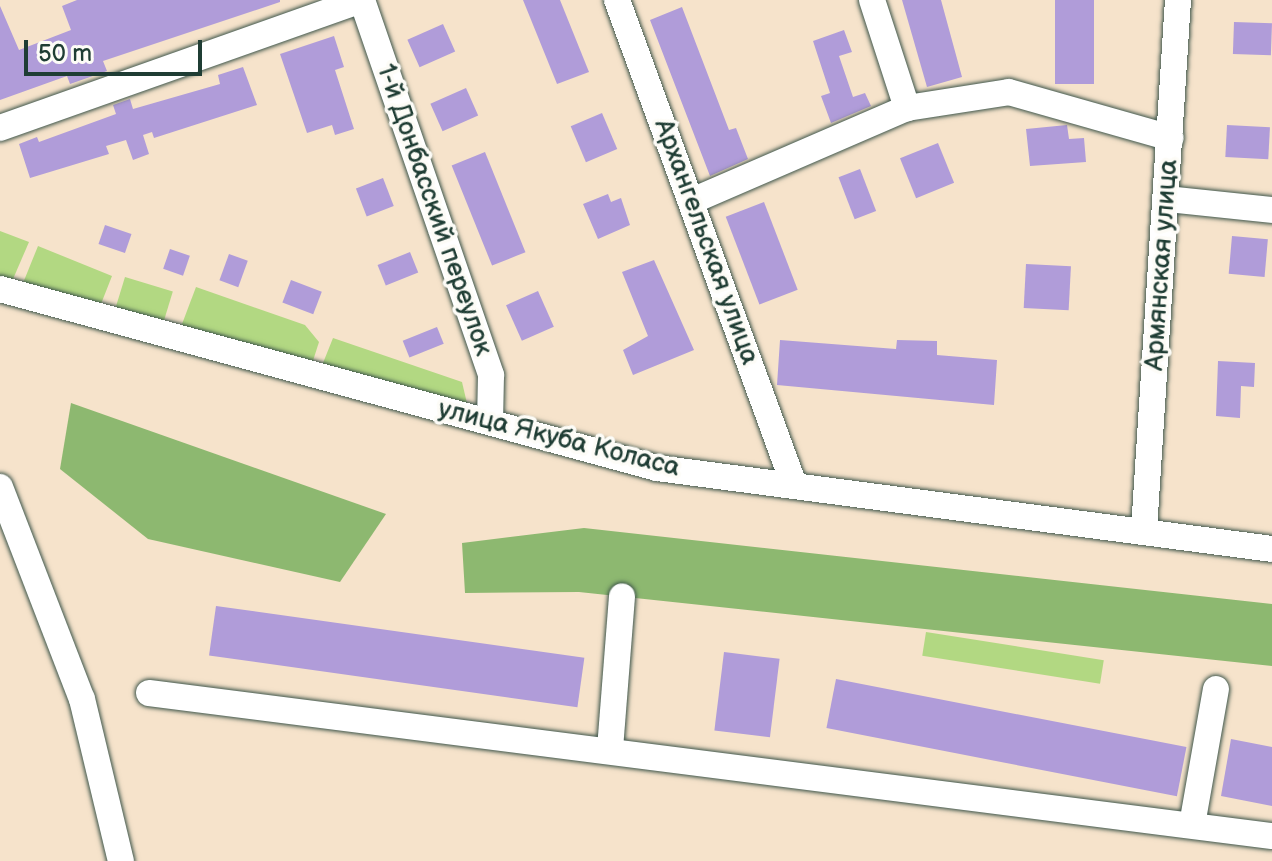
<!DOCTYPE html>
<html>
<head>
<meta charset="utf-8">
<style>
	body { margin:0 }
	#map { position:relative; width:1272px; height:861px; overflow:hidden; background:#f6e3cb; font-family:"Balsamiq Sans",sans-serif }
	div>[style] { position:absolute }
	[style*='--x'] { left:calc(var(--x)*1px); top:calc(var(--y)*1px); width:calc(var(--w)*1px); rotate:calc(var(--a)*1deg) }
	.green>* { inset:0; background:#b2d882; transform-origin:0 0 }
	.forest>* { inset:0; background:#8db870 }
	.building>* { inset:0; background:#b09cd9; transform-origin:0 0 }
	.roads { filter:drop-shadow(0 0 2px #3f564b) drop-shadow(0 0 2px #3f564b) }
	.minor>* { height:26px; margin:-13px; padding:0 13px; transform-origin:13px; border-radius:13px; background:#fff }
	span { translate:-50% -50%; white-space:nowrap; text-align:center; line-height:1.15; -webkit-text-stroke:7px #fdfcf7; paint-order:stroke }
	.street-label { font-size:26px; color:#1f3d34 }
	.scale { position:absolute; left:24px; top:40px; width:178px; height:36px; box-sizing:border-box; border:4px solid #1f3d34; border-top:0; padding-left:10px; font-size:24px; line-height:28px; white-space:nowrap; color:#1f3d34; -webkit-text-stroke:6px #fdfcf7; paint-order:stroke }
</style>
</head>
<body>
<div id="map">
	<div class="green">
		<i style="clip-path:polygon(0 231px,29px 242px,10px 286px,0 283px)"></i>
		<i style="clip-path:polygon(38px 246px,112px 276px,99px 309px,21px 288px)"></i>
		<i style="left:125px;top:277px;width:50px;height:38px;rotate:17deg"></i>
		<i style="clip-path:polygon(196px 287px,305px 325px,319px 342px,310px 370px,179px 332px)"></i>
		<i style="clip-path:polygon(333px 338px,462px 382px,469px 412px,319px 373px)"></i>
		<i style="left:926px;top:632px;width:180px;height:24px;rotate:9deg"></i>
	</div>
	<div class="forest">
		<i style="clip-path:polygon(71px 403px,386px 514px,340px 582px,148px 539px,60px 469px)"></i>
		<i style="clip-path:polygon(584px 528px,1272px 604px,1272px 666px,579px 592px,465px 593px,462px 543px)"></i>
	</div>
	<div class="building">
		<i style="clip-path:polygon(77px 0,280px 0,280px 2px,103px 61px,107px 71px,70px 84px,67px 76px,0 100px,0 6px,19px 50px,71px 30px,62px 6px)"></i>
		<i style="clip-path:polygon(523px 0,560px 0,589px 72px,557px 84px)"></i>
		<i style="clip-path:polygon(902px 0,941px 0,962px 77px,927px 87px)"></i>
		<i style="left:1055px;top:0;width:39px;height:84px"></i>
		<i style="clip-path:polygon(682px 7px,729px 130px,736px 128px,748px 159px,710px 176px,650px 20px)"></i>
		<i style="left:1234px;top:22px;width:38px;height:32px;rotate:2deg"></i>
		<i style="left:443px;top:24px;width:30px;height:39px;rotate:66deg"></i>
		<i style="clip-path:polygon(844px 30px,852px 52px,839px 56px,853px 97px,865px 93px,871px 106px,831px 123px,821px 96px,830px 93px,813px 41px)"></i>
		<i style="clip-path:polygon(334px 36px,344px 67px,335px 70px,354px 129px,335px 135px,332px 125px,307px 133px,280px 54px)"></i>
		<i style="clip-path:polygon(243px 67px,257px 105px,154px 138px,152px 132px,143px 135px,149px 154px,133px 160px,126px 140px,106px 146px,109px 154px,30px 178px,19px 144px,37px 137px,39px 142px,116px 114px,113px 105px,130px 99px,133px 109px,220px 84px,218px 75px)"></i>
		<i style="left:466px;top:88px;width:30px;height:39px;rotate:66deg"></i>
		<i style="left:602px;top:113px;width:39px;height:34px;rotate:67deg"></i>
		<i style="clip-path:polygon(1067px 125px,1069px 139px,1084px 138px,1086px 162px,1030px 166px,1026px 129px)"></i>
		<i style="left:1227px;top:125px;width:43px;height:32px;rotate:3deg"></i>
		<i style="left:938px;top:143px;width:43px;height:41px;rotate:68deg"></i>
		<i style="left:485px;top:152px;width:108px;height:36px;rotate:68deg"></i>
		<i style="left:860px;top:169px;width:45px;height:23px;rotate:69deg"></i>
		<i style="left:383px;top:178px;width:30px;height:29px;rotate:69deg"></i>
		<i style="clip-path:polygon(608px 194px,611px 202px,621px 198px,630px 225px,598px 239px,583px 204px)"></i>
		<i style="left:764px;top:202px;width:94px;height:41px;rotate:69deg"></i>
		<i style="left:105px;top:225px;width:28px;height:20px;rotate:19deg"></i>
		<i style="left:1232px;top:236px;width:36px;height:38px;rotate:5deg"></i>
		<i style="left:170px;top:249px;width:21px;height:21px;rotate:19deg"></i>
		<i style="left:410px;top:252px;width:22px;height:35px;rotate:68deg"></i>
		<i style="left:229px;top:254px;width:20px;height:28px;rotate:20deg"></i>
		<i style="clip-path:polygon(654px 260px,694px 350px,633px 375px,623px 350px,648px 336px,622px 272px)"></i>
		<i style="left:1026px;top:264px;width:45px;height:44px;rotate:3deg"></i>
		<i style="left:291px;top:280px;width:33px;height:24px;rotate:21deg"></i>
		<i style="left:538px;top:291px;width:39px;height:35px;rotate:66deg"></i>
		<i style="left:437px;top:327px;width:18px;height:37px;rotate:68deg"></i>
		<i style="clip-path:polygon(780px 340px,896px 349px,897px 340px,937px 341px,937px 355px,997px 360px,994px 405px,777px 385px)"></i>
		<i style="clip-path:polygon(1218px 361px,1255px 363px,1254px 387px,1241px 386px,1240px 418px,1216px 416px)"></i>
		<i style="left:216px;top:606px;width:372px;height:50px;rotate:8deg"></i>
		<i style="left:724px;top:652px;width:56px;height:79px;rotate:7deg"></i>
		<i style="left:836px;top:679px;width:357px;height:50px;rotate:11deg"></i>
		<i style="clip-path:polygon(1231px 739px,1272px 747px,1272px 806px,1221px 796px)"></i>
	</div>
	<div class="roads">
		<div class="minor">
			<i style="--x:362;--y:0;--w:397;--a:71"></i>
			<i style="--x:491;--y:375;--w:47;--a:91.2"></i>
			<i style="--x:617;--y:0;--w:516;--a:69.95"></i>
			<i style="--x:872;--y:0;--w:114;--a:72"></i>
			<i style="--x:907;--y:108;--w:103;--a:-8.9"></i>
			<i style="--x:1009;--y:92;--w:168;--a:15.9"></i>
			<i style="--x:0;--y:128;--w:384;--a:-19.5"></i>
			<i style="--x:1167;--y:199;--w:106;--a:6"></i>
			<i style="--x:692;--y:201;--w:234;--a:-23.4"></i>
			<i style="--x:0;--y:289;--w:681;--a:15.24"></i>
			<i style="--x:657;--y:468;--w:620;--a:7.5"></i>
			<i style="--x:0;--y:487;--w:227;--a:68.9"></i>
			<i style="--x:82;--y:699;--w:167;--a:76.5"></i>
			<i style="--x:1144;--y:530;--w:531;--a:-86.33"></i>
			<i style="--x:149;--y:693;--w:1132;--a:7.26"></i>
			<i style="--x:610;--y:749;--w:153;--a:-85.5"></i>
			<i style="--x:1192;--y:825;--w:138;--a:-80"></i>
		</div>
	</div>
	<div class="street-label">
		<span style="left:434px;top:210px;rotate:71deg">1-й Донбасский переулок</span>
		<span style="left:706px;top:242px;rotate:70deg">Архангельская улица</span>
		<span style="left:1162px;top:265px;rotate:-86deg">Армянская улица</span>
		<span style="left:559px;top:439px;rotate:14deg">улица Якуба Коласа</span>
	</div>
	<div class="scale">50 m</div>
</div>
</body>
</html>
